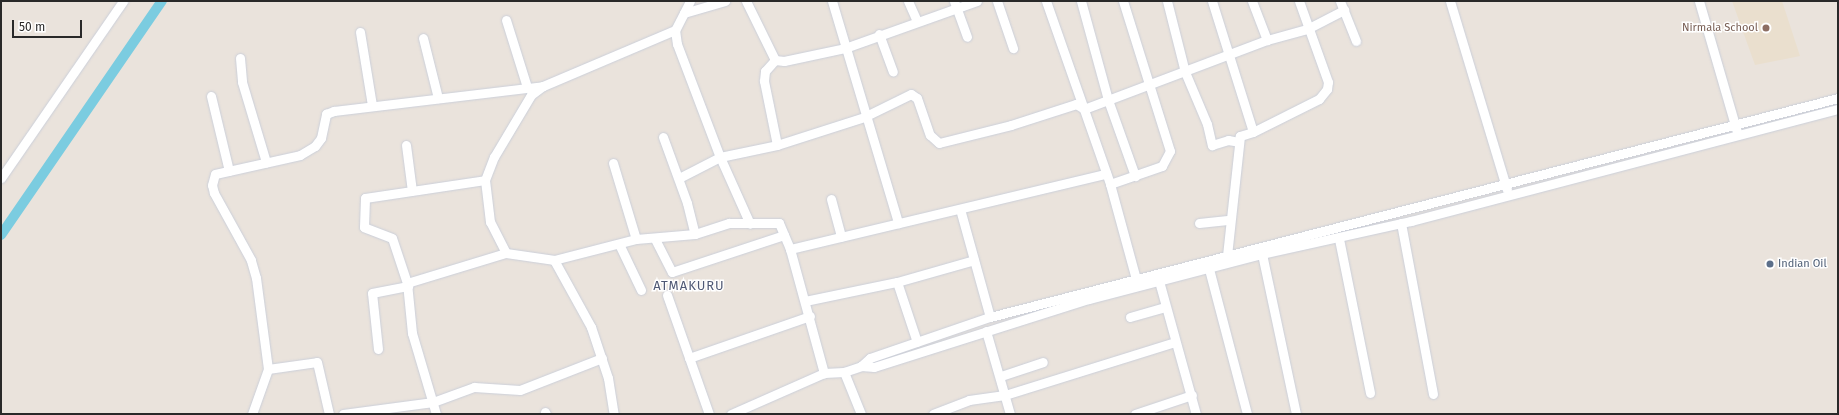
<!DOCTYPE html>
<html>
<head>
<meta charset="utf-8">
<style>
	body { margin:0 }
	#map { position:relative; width:1839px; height:415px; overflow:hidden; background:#eae3dc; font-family:"Fira Sans",sans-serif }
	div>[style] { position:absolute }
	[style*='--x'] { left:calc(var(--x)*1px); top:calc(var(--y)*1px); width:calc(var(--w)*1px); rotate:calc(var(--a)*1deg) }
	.education>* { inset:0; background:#eadfce }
	.canal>* { height:10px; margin:-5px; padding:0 5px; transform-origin:5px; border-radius:5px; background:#7bcce0 }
	.roads { filter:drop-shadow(0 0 1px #cbcfd9) drop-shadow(0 0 1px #cbcfd9) }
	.minor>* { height:9px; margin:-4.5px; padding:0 4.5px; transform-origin:4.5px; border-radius:4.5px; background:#fff }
	.dots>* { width:11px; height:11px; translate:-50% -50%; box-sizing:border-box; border:2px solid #fff; border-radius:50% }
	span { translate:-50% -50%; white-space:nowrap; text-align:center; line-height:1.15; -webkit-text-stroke:3px #fff; paint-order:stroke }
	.education-label { font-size:11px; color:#785e54 }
	.right { translate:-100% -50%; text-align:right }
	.service-label { font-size:11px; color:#4e5e75 }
	.left { translate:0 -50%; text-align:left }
	.quarter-label { font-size:13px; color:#4f5874; letter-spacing:1px }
	.frame { position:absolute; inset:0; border:2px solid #292929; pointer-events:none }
	.scale { position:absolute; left:12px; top:20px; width:70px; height:18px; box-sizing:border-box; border:2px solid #292929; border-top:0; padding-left:5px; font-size:12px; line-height:14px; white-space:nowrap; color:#292929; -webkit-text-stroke:3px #fff; paint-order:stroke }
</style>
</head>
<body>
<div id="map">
	<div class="education">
		<i style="clip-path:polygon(1732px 1px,1782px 1px,1800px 56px,1755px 65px)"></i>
	</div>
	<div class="canal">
		<i style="--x:1;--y:235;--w:284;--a:-55.5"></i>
	</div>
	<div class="roads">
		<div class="minor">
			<i style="--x:690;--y:1;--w:33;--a:117"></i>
			<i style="--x:675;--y:30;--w:14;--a:82"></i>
			<i style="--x:677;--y:44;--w:121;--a:69.2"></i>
			<i style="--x:720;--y:157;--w:73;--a:65.9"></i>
			<i style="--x:746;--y:1;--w:66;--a:63.8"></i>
			<i style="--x:775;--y:60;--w:9;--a:6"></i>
			<i style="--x:784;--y:61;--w:62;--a:-12"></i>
			<i style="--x:845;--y:48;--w:140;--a:-19.6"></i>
			<i style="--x:832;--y:1;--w:232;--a:73.4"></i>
			<i style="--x:908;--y:1;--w:22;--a:66"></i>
			<i style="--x:954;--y:1;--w:38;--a:70"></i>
			<i style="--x:997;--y:1;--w:50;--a:71.2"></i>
			<i style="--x:1046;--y:1;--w:194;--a:70.7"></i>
			<i style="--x:1110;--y:184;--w:103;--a:74.7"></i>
			<i style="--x:1081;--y:1;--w:103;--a:74.7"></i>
			<i style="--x:1108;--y:100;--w:81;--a:70.4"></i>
			<i style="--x:1167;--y:1;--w:73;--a:75.8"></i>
			<i style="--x:1185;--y:72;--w:56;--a:67.1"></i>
			<i style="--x:1207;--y:124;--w:22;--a:77"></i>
			<i style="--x:1212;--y:145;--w:17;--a:-17"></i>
			<i style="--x:1228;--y:140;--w:11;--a:10"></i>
			<i style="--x:1212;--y:1;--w:137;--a:72.6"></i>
			<i style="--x:1253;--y:132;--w:14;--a:163"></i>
			<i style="--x:1240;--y:136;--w:120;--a:96.2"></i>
			<i style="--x:1252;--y:1;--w:42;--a:69"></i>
			<i style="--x:1340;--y:1;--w:43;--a:68.2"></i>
			<i style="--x:1450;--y:1;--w:197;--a:73.2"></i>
			<i style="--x:1699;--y:1;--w:136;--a:73.8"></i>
			<i style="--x:684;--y:13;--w:43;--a:-16.3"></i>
			<i style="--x:506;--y:20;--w:70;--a:72.6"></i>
			<i style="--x:360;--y:32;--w:74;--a:80.7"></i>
			<i style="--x:879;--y:34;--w:40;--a:69.8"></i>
			<i style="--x:423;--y:38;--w:62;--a:76"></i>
			<i style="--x:240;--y:58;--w:24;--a:85"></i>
			<i style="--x:242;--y:82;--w:84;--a:73.3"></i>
			<i style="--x:775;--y:60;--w:15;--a:132"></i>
			<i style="--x:765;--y:71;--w:10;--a:96"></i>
			<i style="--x:764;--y:81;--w:65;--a:78.5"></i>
			<i style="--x:211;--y:96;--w:77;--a:76.5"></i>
			<i style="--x:1253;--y:132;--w:74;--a:-26.6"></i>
			<i style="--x:1319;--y:99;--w:13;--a:-51"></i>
			<i style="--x:1327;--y:89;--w:7;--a:-82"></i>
			<i style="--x:1328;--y:82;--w:86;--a:-109.7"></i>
			<i style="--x:663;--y:137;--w:70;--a:70"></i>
			<i style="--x:687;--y:203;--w:32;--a:76"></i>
			<i style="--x:406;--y:145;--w:46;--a:82.6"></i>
			<i style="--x:613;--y:163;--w:79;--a:73.2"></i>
			<i style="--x:1;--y:178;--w:215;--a:-55.4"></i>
			<i style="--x:679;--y:178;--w:46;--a:-27.1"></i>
			<i style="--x:720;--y:157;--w:58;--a:-11.9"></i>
			<i style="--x:777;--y:145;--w:91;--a:-17.8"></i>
			<i style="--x:864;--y:117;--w:52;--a:-26.1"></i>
			<i style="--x:911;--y:94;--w:7;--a:34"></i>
			<i style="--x:917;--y:98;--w:39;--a:71"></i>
			<i style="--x:930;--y:135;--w:12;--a:42"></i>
			<i style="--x:939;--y:143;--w:74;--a:-14"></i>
			<i style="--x:1011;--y:125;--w:68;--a:-17.9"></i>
			<i style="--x:1076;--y:104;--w:9;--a:32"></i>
			<i style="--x:1084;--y:109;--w:196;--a:-20.7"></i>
			<i style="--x:1267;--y:40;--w:41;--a:-15.4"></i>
			<i style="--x:1307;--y:29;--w:42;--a:-27.2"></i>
			<i style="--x:1110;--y:184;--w:55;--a:-19.1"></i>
			<i style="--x:1162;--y:166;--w:17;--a:-62"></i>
			<i style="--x:1170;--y:151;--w:157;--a:-107.4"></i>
			<i style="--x:831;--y:199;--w:39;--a:75"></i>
			<i style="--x:960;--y:209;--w:112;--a:74.5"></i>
			<i style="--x:1199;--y:223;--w:31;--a:-6"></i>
			<i style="--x:1401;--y:223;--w:174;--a:79.4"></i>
			<i style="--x:655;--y:239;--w:37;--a:63"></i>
			<i style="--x:672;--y:272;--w:118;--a:-18.3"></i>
			<i style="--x:1339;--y:239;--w:157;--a:78.6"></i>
			<i style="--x:619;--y:244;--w:51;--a:64.4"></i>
			<i style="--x:790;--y:249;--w:325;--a:-13.4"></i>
			<i style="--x:506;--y:253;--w:35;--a:-117"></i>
			<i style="--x:490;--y:222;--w:42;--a:-96.8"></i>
			<i style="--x:485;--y:180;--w:25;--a:-69"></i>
			<i style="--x:494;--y:157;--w:72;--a:-59.2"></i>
			<i style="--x:531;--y:95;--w:15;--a:-37"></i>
			<i style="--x:543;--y:86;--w:143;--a:-23"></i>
			<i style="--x:1262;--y:254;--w:164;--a:78"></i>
			<i style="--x:554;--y:260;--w:77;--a:61.1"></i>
			<i style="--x:591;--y:327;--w:54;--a:71.6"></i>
			<i style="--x:608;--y:378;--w:36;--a:81"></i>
			<i style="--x:1209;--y:269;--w:150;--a:75.3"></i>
			<i style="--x:1159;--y:281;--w:138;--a:74.5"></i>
			<i style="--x:897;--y:282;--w:63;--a:71.6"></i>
			<i style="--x:407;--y:283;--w:47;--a:-108.4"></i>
			<i style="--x:392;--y:238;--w:30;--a:-159"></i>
			<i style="--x:364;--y:227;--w:29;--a:-88"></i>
			<i style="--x:365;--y:198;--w:121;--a:-8.5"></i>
			<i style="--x:667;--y:295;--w:126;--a:70.6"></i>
			<i style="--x:805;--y:301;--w:94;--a:-11.7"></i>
			<i style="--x:897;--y:282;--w:80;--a:-15.9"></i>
			<i style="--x:1130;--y:317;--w:36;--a:-16"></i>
			<i style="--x:986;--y:331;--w:86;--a:73.9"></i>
			<i style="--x:378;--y:349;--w:56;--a:-96.1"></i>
			<i style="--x:372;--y:293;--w:37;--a:-11"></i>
			<i style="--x:689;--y:358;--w:128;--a:-19.1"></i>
			<i style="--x:861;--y:366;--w:13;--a:4"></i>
			<i style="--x:874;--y:367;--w:225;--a:-17.6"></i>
			<i style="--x:1089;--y:299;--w:179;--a:-14.6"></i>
			<i style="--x:1262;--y:254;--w:153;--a:-12.5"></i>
			<i style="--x:1411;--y:221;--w:441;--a:-14.7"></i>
			<i style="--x:268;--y:369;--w:49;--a:-8.1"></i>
			<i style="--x:317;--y:362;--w:53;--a:77"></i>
			<i style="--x:844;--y:372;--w:45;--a:68"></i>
			<i style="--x:1001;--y:376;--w:44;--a:-18.4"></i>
			<i style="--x:545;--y:412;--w:2;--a:63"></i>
			<i style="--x:252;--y:414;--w:48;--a:-70.4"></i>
			<i style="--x:268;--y:369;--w:92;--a:-97.5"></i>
			<i style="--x:256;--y:278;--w:19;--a:-106"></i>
			<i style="--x:251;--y:260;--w:77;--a:-118.9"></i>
			<i style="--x:214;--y:193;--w:8;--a:-104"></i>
			<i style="--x:212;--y:185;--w:11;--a:-75"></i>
			<i style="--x:215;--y:174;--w:87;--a:-12.6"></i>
			<i style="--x:300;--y:155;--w:17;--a:-31"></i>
			<i style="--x:315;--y:146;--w:10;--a:-53"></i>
			<i style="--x:321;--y:138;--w:25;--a:-78"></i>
			<i style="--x:326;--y:114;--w:9;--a:-21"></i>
			<i style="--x:334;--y:111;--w:210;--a:-6.8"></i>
			<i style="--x:343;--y:414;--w:91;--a:-7.6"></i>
			<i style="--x:433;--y:402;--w:44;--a:-20.1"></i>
			<i style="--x:474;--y:387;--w:46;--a:3.7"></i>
			<i style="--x:520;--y:390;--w:88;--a:-21.3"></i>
			<i style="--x:436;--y:414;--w:84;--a:-106.5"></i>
			<i style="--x:412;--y:333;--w:50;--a:-95.7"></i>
			<i style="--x:407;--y:283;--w:103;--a:-16.9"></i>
			<i style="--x:506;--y:253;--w:49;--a:8.3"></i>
			<i style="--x:554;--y:260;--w:85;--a:-14.4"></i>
			<i style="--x:636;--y:239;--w:59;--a:-4.8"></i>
			<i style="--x:695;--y:234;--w:36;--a:-18"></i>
			<i style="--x:729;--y:223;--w:50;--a:0"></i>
			<i style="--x:779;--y:223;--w:28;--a:67"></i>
			<i style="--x:790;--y:249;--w:129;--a:74.7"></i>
			<i style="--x:731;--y:414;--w:102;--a:-23.8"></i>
			<i style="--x:824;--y:373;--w:20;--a:-3"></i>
			<i style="--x:844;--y:372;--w:18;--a:-19"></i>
			<i style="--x:861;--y:366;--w:12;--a:-42"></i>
			<i style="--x:870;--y:358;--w:127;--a:-18.9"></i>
			<i style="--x:990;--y:317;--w:876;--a:-14.48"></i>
			<i style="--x:933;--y:414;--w:39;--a:-21"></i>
			<i style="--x:969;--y:400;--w:36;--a:-8"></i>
			<i style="--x:1005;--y:395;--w:178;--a:-17.3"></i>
			<i style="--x:1135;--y:414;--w:60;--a:-18.4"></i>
		</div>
	</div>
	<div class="dots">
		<i style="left:1766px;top:28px;background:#8d6e63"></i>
		<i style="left:1770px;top:264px;background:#5c6f8a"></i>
	</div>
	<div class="education-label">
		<span class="right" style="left:1758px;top:28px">Nirmala School</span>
	</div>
	<div class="service-label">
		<span class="left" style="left:1778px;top:264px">Indian Oil</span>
	</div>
	<div class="quarter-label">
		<span style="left:689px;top:286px">ATMAKURU</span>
	</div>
	<div class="frame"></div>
	<div class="scale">50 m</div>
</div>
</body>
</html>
